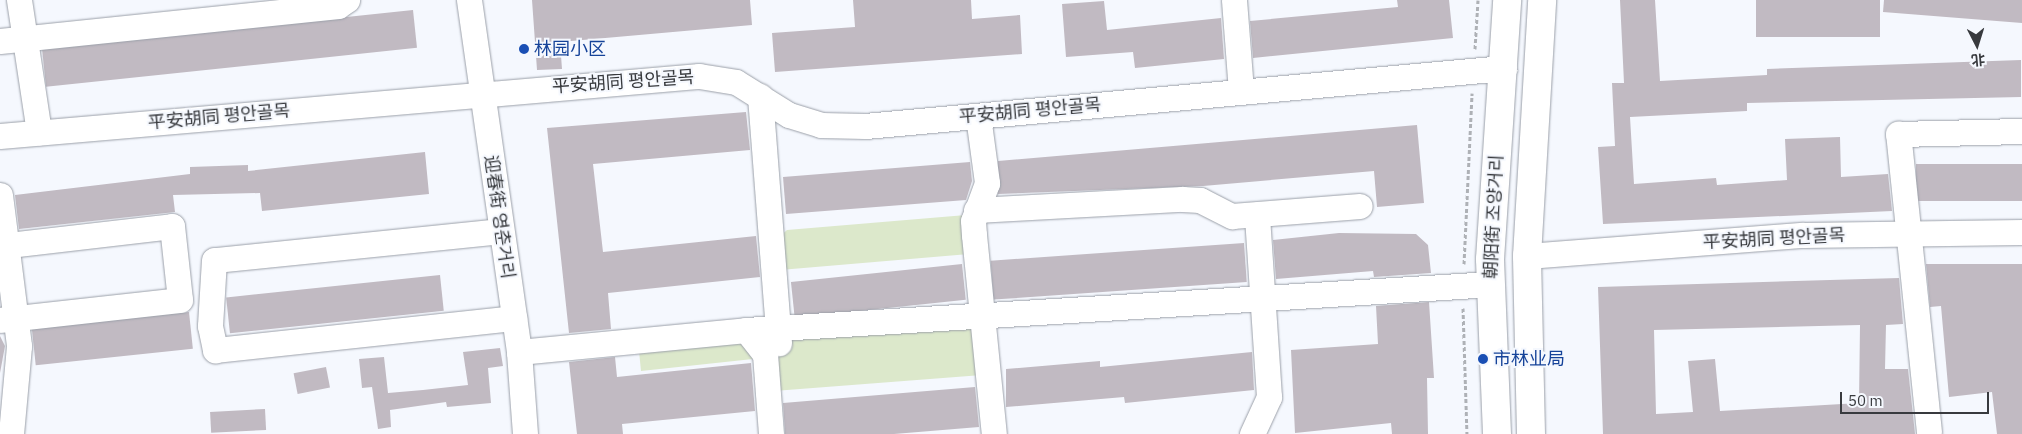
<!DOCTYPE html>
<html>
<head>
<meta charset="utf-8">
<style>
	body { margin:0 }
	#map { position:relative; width:2022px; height:434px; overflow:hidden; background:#f5f8fe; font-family:"IBM Plex Sans","Noto Sans SC","Noto Sans KR",sans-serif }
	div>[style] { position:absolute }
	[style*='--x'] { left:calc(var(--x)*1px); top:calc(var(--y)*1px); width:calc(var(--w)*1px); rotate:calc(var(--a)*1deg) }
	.green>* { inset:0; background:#dce8cb }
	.building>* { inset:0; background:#c1bac2; transform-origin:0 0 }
	.path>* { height:3px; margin-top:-1.5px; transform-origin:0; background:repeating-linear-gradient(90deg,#aeb1b6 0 4px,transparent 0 6.5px) }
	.roads { filter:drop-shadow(0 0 1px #9ba0a9) drop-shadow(0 0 1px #9ba0a9) }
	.minor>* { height:25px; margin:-12.5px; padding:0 12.5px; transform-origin:12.5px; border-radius:12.5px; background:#fff }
	.major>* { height:28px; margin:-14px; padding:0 14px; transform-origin:14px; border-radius:14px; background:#fff }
	.dots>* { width:14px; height:14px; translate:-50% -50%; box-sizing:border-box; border:2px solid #f5f8fe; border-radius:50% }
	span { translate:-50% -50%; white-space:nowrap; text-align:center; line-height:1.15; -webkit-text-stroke:4px #f5f8fe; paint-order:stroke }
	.transit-label { font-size:18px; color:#164399 }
	.left { translate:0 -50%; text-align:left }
	.street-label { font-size:18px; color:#383a3e }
	.north { position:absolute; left:1952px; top:20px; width:50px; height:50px; -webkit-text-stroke:4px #f5f8fe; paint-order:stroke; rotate:175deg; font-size:14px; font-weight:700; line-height:20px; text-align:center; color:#383a3e }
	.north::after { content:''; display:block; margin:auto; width:18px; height:22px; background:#383a3e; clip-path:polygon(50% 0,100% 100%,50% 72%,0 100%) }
	.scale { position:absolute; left:1840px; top:392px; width:149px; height:22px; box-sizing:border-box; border:2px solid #383a3e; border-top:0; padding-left:6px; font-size:15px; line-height:18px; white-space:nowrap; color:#383a3e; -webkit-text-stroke:4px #f5f8fe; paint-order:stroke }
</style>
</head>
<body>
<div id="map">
	<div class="green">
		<i style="clip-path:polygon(966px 215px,969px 254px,780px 270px,777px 239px,787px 230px)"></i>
		<i style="clip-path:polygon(977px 319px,982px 375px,774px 391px,770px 356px,792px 334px)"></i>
		<i style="clip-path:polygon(737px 337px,753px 359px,641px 371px,639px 351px)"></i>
	</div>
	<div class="building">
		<i style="clip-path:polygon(532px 0,750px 0,752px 25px,560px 42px,562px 69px,537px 70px)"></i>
		<i style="clip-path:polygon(853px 0,971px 0,972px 19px,1020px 15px,1022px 54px,775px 72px,772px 33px,855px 27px)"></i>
		<i style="clip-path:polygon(1397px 0,1449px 0,1453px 38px,1253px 58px,1250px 21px,1398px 7px)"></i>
		<i style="clip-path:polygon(1620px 0,1655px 0,1660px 81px,1767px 75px,1767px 69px,2021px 60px,2021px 97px,1747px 103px,1747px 111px,1630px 117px,1634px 184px,1716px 178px,1717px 185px,1787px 180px,1785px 139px,1840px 137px,1841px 177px,1888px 174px,1892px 211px,1603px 224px,1598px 147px,1615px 146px,1612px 83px,1624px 83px)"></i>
		<i style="left:1756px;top:0;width:124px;height:37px"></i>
		<i style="clip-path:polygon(1884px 0,2022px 0,2022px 23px,1883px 12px)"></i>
		<i style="clip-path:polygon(1104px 1px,1107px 30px,1221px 18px,1224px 59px,1135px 68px,1133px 52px,1066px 57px,1062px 4px)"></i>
		<i style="left:413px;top:10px;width:38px;height:373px;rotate:84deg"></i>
		<i style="clip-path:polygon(746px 112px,750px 150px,593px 164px,603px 252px,756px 236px,760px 277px,608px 293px,611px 329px,569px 333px,547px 128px)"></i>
		<i style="clip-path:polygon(1417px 125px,1424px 203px,1377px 207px,1374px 171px,1203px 186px,998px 194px,998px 161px)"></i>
		<i style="clip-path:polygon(425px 152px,429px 194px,262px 211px,260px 193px,173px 195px,175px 212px,19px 229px,15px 195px,190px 174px,190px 167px,248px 165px,248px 171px)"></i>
		<i style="clip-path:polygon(970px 162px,972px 181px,966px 200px,786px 214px,783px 177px)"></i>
		<i style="left:2022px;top:164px;width:37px;height:106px;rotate:90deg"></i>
		<i style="clip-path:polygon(1339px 233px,1416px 234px,1428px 245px,1431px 273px,1374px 277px,1373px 271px,1276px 279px,1273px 240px)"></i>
		<i style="left:1244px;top:243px;width:39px;height:254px;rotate:86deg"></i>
		<i style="left:962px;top:264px;width:36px;height:172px;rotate:84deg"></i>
		<i style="clip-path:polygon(1926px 264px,2022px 264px,2022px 434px,1997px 434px,1992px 392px,1949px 397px,1941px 306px,1930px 307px)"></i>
		<i style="left:440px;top:275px;width:36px;height:215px;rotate:84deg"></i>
		<i style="clip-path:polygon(evenodd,1899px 278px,1903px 324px,1886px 325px,1885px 369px,1908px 369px,1915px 434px,1603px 434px,1598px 287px,1899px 278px,1860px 325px,1859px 403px,1720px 411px,1715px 359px,1688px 361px,1693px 412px,1656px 414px,1654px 330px,1860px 325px)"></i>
		<i style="clip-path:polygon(1429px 302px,1434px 378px,1427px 378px,1428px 434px,1392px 434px,1391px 423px,1295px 433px,1291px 350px,1378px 344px,1376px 306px)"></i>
		<i style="left:189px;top:312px;width:37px;height:158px;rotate:84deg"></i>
		<i style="clip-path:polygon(0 336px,5px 346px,0 373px)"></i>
		<i style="clip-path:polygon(500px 348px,503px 366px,488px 368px,491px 403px,447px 407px,446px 402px,390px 410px,391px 427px,378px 429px,372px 387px,362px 388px,359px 359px,384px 357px,388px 393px,423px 390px,468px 385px,463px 352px)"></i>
		<i style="clip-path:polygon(1252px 352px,1254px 390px,1125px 403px,1124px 397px,1006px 407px,1006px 369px,1100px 361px,1100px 367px)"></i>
		<i style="clip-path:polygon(615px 357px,617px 377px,751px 363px,755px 411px,622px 424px,623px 434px,577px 434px,569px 362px)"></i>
		<i style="left:326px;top:367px;width:21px;height:33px;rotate:79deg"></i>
		<i style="clip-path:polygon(975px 387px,979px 427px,894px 434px,785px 434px,783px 403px)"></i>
		<i style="left:265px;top:409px;width:21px;height:55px;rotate:87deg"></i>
	</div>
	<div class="path">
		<i style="--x:1475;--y:49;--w:49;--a:-86.5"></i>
		<i style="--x:1464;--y:264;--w:171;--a:-87.3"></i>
		<i style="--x:1463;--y:308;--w:126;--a:88.2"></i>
	</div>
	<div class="roads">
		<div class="minor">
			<i style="--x:19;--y:0;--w:134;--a:81.4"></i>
			<i style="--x:469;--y:0;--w:356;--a:81.9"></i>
			<i style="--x:519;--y:352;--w:82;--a:85.8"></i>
			<i style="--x:1234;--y:0;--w:92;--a:85.6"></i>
			<i style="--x:0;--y:41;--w:340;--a:-5.9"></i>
			<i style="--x:338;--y:6;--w:11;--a:-34"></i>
			<i style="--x:760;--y:96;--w:248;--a:85.6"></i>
			<i style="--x:978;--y:116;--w:68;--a:82.3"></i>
			<i style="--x:987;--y:183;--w:40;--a:110.2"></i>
			<i style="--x:973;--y:221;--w:14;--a:86"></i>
			<i style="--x:974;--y:235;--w:200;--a:84.3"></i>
			<i style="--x:0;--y:136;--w:702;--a:-4.91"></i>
			<i style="--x:699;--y:76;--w:37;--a:9"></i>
			<i style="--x:736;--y:82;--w:62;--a:31.9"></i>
			<i style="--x:789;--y:115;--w:34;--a:17"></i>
			<i style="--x:821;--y:125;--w:44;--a:1.3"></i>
			<i style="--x:865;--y:126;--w:642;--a:-5.19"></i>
			<i style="--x:0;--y:195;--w:152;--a:82.8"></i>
			<i style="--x:19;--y:346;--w:88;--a:95.2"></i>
			<i style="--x:976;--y:210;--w:206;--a:-3.1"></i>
			<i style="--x:1182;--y:199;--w:18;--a:3"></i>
			<i style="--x:1200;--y:200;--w:36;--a:27"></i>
			<i style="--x:1232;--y:216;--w:128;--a:-4.5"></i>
			<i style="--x:501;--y:231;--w:288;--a:174.2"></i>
			<i style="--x:214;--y:260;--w:66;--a:93.5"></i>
			<i style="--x:210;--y:326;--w:25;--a:78"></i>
			<i style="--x:215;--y:350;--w:301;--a:-6.1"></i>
			<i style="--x:0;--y:246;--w:173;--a:-6.6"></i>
			<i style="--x:172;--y:226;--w:74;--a:83.8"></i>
			<i style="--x:180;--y:300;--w:181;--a:173.7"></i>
			<i style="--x:1527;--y:256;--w:277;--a:-4.4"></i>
			<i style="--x:1803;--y:235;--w:219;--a:-0.8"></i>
			<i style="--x:746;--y:330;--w:746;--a:-3.53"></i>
			<i style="--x:519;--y:352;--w:228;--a:-5.5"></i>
			<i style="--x:746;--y:330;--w:31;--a:52"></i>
			<i style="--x:765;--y:354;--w:80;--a:85.7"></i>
			<i style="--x:1929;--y:432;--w:300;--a:-95.9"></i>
			<i style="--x:1898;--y:134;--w:124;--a:-1.4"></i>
			<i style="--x:1252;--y:434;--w:41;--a:-65.3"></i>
			<i style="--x:1269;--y:397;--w:183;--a:-93.8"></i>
		</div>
		<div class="major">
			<i style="--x:1497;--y:434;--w:175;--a:-92.3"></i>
			<i style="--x:1490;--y:259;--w:260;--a:-86.2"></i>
			<i style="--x:1531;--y:434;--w:178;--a:-91.3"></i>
			<i style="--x:1527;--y:256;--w:256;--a:-86.6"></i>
		</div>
	</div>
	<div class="dots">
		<i style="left:524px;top:49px;background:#1a4fb4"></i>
		<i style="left:1483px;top:359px;background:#1a4fb4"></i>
	</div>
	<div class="transit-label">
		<span class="left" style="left:534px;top:49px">林园小区</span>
		<span class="left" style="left:1493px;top:359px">市林业局</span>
	</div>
	<div class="street-label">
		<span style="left:623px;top:82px;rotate:-4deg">平安胡同 평안골목</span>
		<span style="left:1030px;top:111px;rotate:-5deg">平安胡同 평안골목</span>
		<span style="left:219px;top:117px;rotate:-5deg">平安胡同 평안골목</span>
		<span style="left:499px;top:217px;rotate:82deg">迎春街 영춘거리</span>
		<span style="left:1494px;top:217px;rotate:-87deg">朝阳街 조양거리</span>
		<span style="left:1774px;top:239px;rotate:-3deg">平安胡同 평안골목</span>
	</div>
	<div class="north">北</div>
	<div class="scale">50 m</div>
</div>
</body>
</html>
